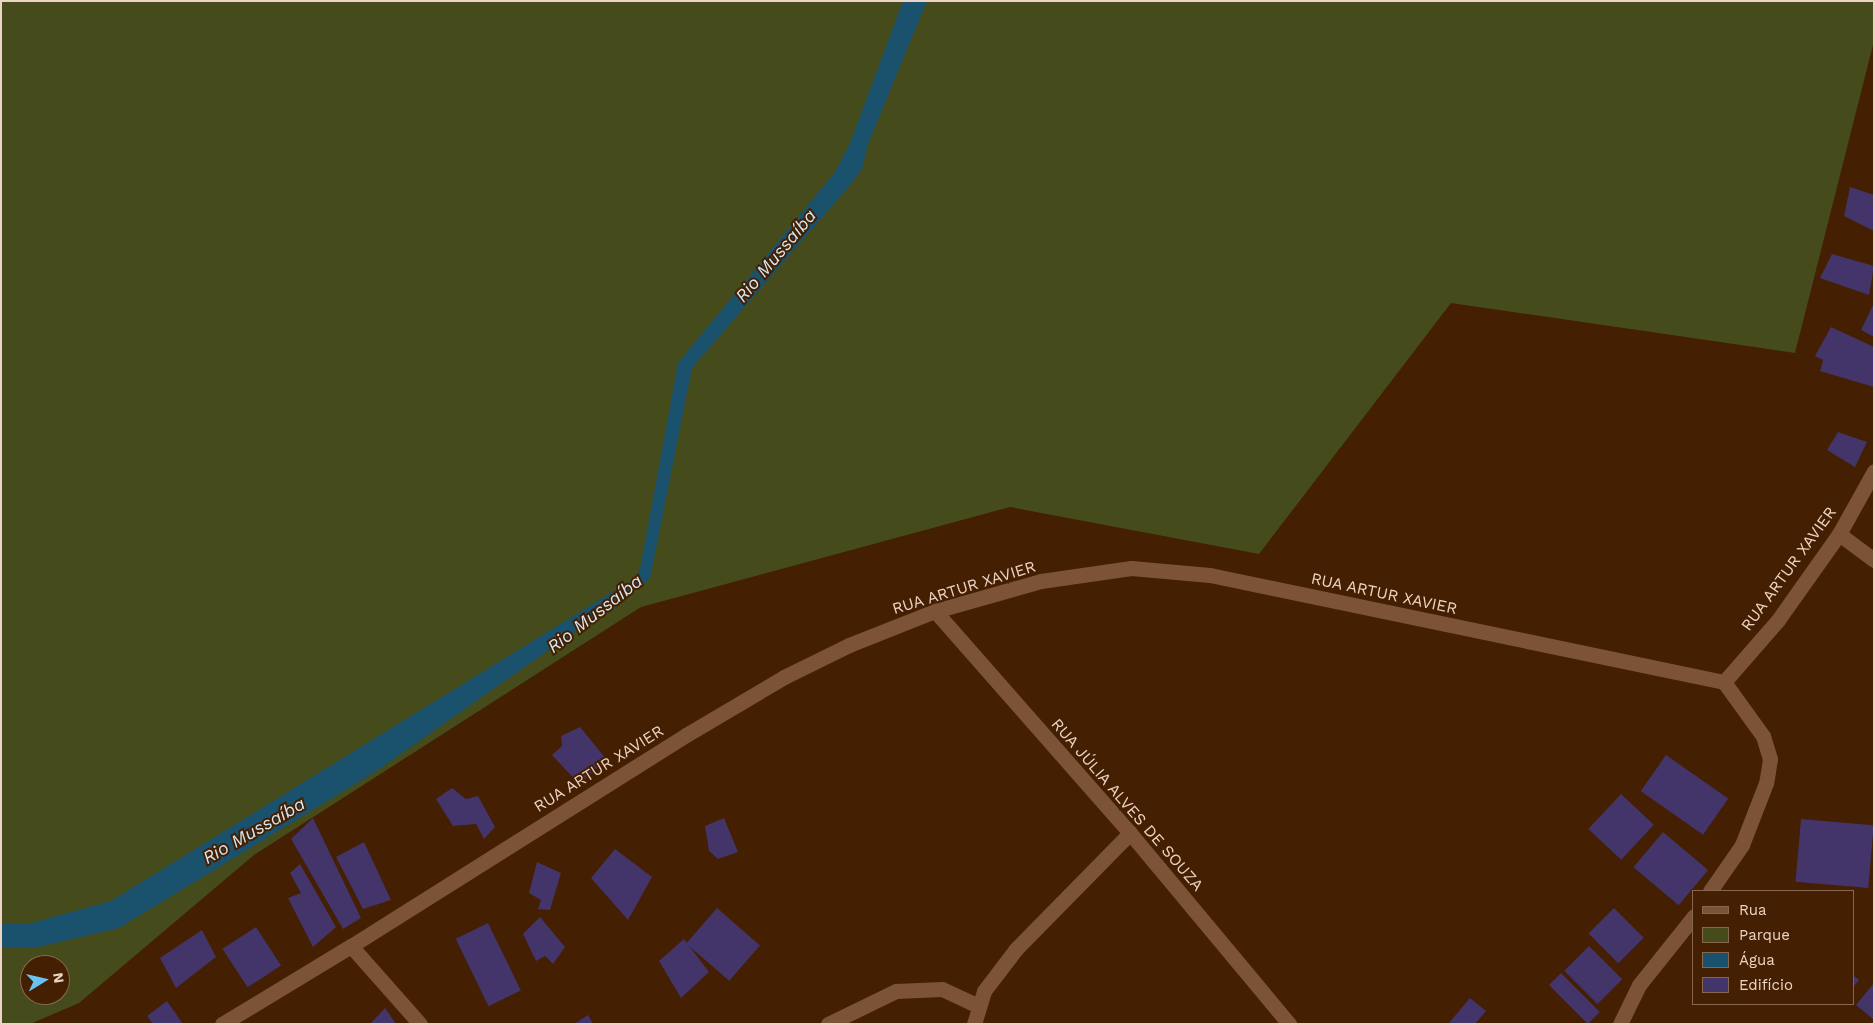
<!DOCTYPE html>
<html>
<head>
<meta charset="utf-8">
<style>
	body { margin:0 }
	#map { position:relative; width:1875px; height:1025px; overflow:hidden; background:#441f01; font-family:"Work Sans",sans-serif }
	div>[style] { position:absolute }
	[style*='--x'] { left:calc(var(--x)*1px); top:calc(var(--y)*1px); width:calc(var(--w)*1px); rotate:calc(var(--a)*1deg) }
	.green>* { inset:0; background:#464b1b }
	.water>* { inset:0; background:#1a516d }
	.building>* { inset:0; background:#43346a; transform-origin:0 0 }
	.minor>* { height:15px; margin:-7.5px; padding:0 7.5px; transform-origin:7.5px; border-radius:7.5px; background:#7c5336 }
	span { translate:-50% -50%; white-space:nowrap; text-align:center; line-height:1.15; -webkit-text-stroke:4px #441f01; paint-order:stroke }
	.street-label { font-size:16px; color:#ecd4c4 }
	.water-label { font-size:18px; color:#d6e8f3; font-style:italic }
	.frame { position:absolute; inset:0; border:2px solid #ecd4c4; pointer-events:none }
	.legend { position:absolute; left:1692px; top:890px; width:162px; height:115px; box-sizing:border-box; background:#441f01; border:1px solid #87674f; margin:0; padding:6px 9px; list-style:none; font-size:15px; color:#ecd4c4 }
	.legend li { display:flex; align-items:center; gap:10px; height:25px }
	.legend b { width:25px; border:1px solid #87674f }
	.north { position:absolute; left:20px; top:955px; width:50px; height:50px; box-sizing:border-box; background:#441f01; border:1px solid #87674f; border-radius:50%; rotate:81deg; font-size:14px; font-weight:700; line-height:20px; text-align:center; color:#ecd4c4 }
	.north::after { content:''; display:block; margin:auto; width:18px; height:22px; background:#6cc3f2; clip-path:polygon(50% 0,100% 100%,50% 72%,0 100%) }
</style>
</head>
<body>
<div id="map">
	<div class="green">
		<i style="clip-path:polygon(evenodd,1px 1px,1874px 1px,1874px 41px,1795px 353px,1451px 303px,1259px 554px,1010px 507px,641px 607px,254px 855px,79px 1003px,30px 1024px,1px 1024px,1px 1px,30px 965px,60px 965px,60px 995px,30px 995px,30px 965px)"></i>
	</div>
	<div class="water">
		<i style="clip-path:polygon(903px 1px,927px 1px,868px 144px,862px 169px,851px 184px,692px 368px,650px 579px,378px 770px,119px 928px,34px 948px,1px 948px,1px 924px,31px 923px,111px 901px,635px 578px,640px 569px,678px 363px,835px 172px,850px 143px)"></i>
	</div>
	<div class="building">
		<i style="clip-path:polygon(1850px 187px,1874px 195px,1874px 231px,1844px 216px)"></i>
		<i style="clip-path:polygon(1832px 254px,1874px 266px,1869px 295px,1820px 278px)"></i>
		<i style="clip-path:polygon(1874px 303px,1874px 337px,1861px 330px)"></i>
		<i style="clip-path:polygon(1831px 327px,1874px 347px,1874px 387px,1820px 371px,1823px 360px,1815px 356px)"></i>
		<i style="clip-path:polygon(1838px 432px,1867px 442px,1855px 467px,1827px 450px)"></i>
		<i style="clip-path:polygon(580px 727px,607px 760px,579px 784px,552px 755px,562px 746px,561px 736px)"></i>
		<i style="left:1666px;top:755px;width:76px;height:44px;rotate:35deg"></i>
		<i style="clip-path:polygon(452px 788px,466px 799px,478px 796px,495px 827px,484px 839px,476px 824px,453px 826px,436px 799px)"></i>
		<i style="left:1621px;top:794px;width:45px;height:48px;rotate:43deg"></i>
		<i style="clip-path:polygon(313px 818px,361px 918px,343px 929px,291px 839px)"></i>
		<i style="clip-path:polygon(724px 818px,738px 852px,718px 859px,709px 851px,705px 826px)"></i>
		<i style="left:1801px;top:819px;width:73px;height:63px;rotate:5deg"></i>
		<i style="left:1663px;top:832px;width:59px;height:46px;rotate:40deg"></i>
		<i style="clip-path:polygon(364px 842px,391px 900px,363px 909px,336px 857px)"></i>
		<i style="clip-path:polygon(615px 849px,652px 877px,628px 920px,591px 878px)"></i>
		<i style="clip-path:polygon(537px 862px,561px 873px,550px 910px,538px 909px,541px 900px,529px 893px)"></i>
		<i style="clip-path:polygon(300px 864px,336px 927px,313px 947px,288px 898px,301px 893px,290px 873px)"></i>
		<i style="left:717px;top:908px;width:57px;height:47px;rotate:41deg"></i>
		<i style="left:1614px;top:908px;width:42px;height:36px;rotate:45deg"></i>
		<i style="clip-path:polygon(540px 917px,565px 947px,553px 964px,545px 956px,536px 961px,523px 934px)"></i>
		<i style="left:488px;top:923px;width:75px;height:36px;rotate:64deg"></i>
		<i style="left:256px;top:927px;width:46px;height:40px;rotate:57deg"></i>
		<i style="clip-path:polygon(202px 930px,216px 957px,176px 988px,160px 958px)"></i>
		<i style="clip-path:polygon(684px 939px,709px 972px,681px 998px,659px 961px)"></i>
		<i style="left:1589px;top:946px;width:47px;height:35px;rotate:45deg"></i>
		<i style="left:1561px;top:973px;width:55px;height:17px;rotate:45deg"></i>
		<i style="clip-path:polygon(1854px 976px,1859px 980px,1854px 986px)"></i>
		<i style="clip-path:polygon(1874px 983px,1874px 1020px,1856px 1005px)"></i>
		<i style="clip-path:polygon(1470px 998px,1486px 1011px,1475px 1024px,1448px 1024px)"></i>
		<i style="clip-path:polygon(167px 1001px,183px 1024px,153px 1024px,147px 1016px)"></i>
		<i style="clip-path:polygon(385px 1008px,396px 1024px,370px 1024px)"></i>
		<i style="clip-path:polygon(588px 1015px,593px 1024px,574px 1024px)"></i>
	</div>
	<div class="minor">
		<i style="--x:1839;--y:534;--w:44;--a:36.6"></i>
		<i style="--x:935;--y:611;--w:295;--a:48.7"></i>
		<i style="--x:1130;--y:833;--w:249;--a:50.2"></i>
		<i style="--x:1724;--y:682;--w:82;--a:-48.9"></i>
		<i style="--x:1778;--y:620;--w:105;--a:-54.7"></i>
		<i style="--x:1839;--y:534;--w:72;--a:-60.9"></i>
		<i style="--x:351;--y:946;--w:104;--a:48.5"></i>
		<i style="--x:222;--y:1024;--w:151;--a:-31.2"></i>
		<i style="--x:351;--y:946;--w:396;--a:-32.2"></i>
		<i style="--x:686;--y:735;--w:114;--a:-30.6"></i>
		<i style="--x:784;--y:677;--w:72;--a:-26.2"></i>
		<i style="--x:849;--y:645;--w:92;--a:-21.6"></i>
		<i style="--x:935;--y:611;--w:110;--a:-15.8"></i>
		<i style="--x:1041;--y:581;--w:91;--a:-8.2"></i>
		<i style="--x:1131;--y:568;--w:79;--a:5.1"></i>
		<i style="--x:1210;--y:575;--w:525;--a:11.76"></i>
		<i style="--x:1724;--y:682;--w:67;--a:54.2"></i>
		<i style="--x:1763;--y:736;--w:24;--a:73"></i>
		<i style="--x:1770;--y:759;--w:24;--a:99"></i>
		<i style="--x:1766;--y:783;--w:66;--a:111.2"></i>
		<i style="--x:1742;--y:845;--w:56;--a:124.8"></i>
		<i style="--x:828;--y:1024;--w:76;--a:-25.9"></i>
		<i style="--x:896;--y:991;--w:46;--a:-2.5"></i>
		<i style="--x:942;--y:989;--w:40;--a:25"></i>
		<i style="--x:974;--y:1024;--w:34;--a:-73"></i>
		<i style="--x:984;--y:991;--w:53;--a:-52.7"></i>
		<i style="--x:1016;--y:949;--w:163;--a:-45.5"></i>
		<i style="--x:1620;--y:1024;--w:43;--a:-64"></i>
		<i style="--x:1639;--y:985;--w:88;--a:-51.4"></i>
	</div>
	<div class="street-label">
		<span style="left:1789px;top:569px;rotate:-54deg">RUA ARTUR XAVIER</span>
		<span style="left:964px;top:588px;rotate:-17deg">RUA ARTUR XAVIER</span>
		<span style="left:1384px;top:594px;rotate:12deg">RUA ARTUR XAVIER</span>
		<span style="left:599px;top:769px;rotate:-32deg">RUA ARTUR XAVIER</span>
		<span style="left:1127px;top:805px;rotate:49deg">RUA JÚLIA ALVES DE SOUZA</span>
	</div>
	<div class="water-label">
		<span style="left:776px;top:256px;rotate:-50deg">Rio Mussaíba</span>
		<span style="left:595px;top:614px;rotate:-38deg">Rio Mussaíba</span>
		<span style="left:254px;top:831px;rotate:-30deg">Rio Mussaíba</span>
	</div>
	<div class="frame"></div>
	<ul class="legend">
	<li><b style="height:6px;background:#7c5336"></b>Rua</li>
	<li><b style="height:14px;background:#464b1b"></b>Parque</li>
	<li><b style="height:14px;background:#1a516d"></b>Água</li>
	<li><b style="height:14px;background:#43346a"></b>Edifício</li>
	</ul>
	<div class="north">N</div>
</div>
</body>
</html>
